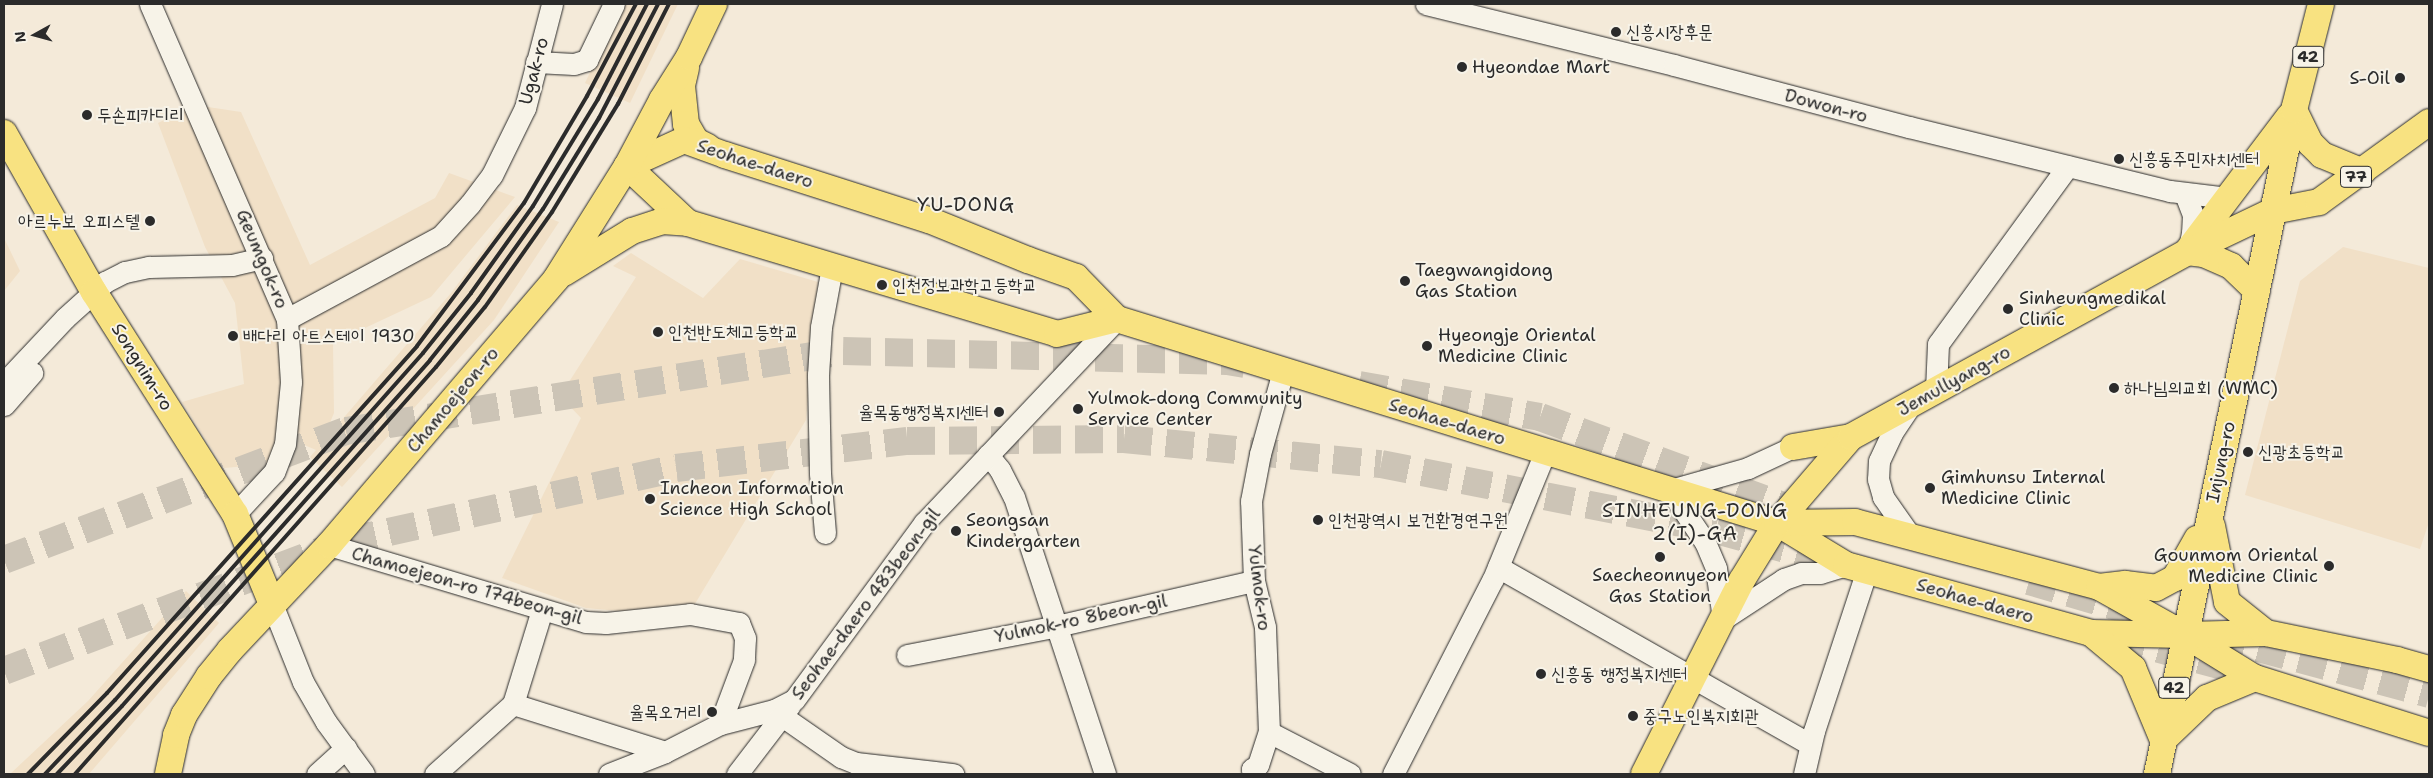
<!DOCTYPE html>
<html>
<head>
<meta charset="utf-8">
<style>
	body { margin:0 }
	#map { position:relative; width:2433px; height:778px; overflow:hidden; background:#f4ead9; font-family:"Shantell Sans","Poor Story",sans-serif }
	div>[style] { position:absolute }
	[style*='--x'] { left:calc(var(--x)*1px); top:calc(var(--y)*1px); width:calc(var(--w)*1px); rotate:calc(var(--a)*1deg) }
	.built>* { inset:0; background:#f1e0c7 }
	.highway-tunnel>* { height:28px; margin-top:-14px; transform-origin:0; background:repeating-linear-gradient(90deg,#ccc4b6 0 28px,transparent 0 42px) }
	.roads { filter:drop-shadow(0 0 1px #2b2b2b) drop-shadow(0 0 1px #2b2b2b) }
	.minor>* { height:21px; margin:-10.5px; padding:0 10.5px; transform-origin:10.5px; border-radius:10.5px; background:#f7f3e8 }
	.major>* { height:26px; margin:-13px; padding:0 13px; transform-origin:13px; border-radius:13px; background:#f8e281 }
	.rail>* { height:4px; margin:-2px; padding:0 2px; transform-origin:2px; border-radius:2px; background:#2b2b2b }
	.dots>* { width:14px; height:14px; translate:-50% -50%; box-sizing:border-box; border:2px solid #f7f3e8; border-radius:50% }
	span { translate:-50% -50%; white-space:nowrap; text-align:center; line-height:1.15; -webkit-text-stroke:4px #f7f3e8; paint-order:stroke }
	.shield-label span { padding:1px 4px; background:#f7f3e8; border:1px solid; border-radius:4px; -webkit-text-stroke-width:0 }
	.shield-label { font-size:16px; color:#2b2b2b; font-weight:700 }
	.poi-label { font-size:18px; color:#2b2b2b }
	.left { translate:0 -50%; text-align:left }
	.right { translate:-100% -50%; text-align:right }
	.street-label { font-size:18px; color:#2b2b2b }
	.quarter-label { font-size:20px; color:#2b2b2b; letter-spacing:1px }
	.frame { position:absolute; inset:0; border:5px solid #2b2b2b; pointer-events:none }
	.north { position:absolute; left:10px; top:10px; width:50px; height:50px; -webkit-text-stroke:4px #f7f3e8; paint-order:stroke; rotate:263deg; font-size:14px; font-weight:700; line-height:20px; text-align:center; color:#2b2b2b }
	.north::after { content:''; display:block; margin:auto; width:18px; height:22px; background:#2b2b2b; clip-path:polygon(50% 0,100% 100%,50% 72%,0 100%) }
</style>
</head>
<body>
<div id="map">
	<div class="built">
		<i style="clip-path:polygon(623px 4px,678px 4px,630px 103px,585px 83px)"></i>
		<i style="clip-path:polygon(195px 105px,241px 112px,310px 265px,435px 198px,449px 173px,515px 197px,431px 297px,333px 343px,334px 413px,321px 444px,451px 293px,517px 205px,559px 222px,494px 320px,342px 487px,310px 457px,316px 450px,288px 438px,280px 463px,224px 468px,182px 402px,244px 384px,235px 303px,205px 247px,158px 123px)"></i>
		<i style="clip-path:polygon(4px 238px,20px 271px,4px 291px)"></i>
		<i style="clip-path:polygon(2343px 247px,2429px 268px,2429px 522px,2420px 549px,2245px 495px,2300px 281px)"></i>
		<i style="clip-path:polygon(631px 253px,703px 298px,740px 259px,818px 282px,806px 420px,687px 617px,586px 608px,502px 578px,581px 418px,560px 396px,636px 277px,613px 266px)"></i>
		<i style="clip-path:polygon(186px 591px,219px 623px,89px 774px,10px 774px,88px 701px)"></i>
	</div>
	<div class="highway-tunnel">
		<i style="--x:1359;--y:385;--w:184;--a:10"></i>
		<i style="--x:1540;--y:417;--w:288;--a:20.1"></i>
		<i style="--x:4;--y:560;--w:366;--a:-20.7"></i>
		<i style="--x:346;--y:431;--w:503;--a:-9.14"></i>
		<i style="--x:843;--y:351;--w:384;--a:1.5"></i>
		<i style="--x:1227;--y:361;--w:18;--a:9"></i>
		<i style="--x:2029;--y:581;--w:109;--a:16.4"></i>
		<i style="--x:2218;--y:637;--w:219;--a:15.1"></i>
		<i style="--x:2118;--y:638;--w:124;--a:14.9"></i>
		<i style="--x:4;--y:671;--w:368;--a:-20.7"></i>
		<i style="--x:348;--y:541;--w:336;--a:-12.5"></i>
		<i style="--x:676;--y:468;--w:233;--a:-6.7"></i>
		<i style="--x:907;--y:441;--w:217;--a:-0.5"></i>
		<i style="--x:1124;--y:439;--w:258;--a:5.6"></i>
		<i style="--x:1381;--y:464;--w:341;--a:11.1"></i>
		<i style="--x:1716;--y:530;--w:125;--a:15.3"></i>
	</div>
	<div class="roads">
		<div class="minor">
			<i style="--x:150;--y:4;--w:344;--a:66.5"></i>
			<i style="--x:287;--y:319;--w:63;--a:86.4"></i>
			<i style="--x:291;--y:382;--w:62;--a:95.5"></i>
			<i style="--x:285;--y:444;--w:30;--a:111"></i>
			<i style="--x:274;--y:472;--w:57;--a:132.9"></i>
			<i style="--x:1426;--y:4;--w:255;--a:13.8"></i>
			<i style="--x:1674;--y:65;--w:243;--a:14.8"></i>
			<i style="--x:1909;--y:127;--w:269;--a:13.8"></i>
			<i style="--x:2170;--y:191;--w:58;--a:6.9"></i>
			<i style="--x:536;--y:62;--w:38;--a:3"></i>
			<i style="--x:574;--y:64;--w:14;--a:-17"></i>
			<i style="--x:587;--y:60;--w:62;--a:-64.3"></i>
			<i style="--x:2185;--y:194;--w:22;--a:69"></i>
			<i style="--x:2193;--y:215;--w:18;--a:93"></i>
			<i style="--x:2192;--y:233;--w:19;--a:102"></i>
			<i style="--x:287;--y:319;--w:175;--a:-28.3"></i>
			<i style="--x:441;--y:236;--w:43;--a:-47.8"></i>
			<i style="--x:470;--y:204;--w:36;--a:-53"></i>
			<i style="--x:492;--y:175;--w:75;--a:-63.8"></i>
			<i style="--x:525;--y:108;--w:107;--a:-75.4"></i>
			<i style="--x:4;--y:383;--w:89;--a:-46.8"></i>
			<i style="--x:65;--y:318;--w:54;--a:-42"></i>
			<i style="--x:105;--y:282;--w:22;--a:-27"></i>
			<i style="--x:125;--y:272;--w:25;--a:-12"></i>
			<i style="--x:149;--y:267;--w:83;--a:-1.4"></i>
			<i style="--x:232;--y:265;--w:31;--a:-13"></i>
			<i style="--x:1936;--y:390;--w:46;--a:-87.5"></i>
			<i style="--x:1938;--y:344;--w:220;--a:-53.9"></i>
			<i style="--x:4;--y:405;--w:43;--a:-48.8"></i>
			<i style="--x:1910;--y:406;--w:32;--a:124"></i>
			<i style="--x:1892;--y:433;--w:31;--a:115"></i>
			<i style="--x:1879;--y:461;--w:18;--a:93"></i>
			<i style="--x:1878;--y:479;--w:19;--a:74"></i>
			<i style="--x:1883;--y:497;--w:49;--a:55"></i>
			<i style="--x:1793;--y:447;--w:50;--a:155"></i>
			<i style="--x:1748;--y:468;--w:81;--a:164.2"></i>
			<i style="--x:1670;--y:490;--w:63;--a:56.1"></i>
			<i style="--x:1705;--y:542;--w:28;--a:67"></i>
			<i style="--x:1716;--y:568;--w:51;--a:82.2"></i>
			<i style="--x:1723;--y:619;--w:73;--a:-33.3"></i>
			<i style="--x:1784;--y:579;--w:18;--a:-19"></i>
			<i style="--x:1801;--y:573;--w:19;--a:0"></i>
			<i style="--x:1820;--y:573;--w:27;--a:-17"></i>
			<i style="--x:988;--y:455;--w:19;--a:51"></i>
			<i style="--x:1000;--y:470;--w:30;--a:63"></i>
			<i style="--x:1014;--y:497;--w:292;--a:71.8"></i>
			<i style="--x:825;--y:533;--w:60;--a:-94.8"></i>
			<i style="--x:820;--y:473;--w:98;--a:-91.2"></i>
			<i style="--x:818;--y:375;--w:48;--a:-86.4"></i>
			<i style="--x:821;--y:327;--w:61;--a:-79.6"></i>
			<i style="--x:329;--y:545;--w:268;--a:16.7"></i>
			<i style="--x:586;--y:622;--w:20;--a:3"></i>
			<i style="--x:606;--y:623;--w:84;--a:-6.1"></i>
			<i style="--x:690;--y:614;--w:50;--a:10.4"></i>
			<i style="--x:739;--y:623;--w:16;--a:68"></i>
			<i style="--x:745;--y:638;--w:22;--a:93"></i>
			<i style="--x:744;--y:660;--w:68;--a:110.6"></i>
			<i style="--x:1498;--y:567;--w:359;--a:29.6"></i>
			<i style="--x:272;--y:604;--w:84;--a:68.3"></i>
			<i style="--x:303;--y:682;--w:46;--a:60.1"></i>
			<i style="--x:326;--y:722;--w:64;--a:53.8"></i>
			<i style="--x:907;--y:655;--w:153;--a:-10.9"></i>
			<i style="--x:1057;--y:626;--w:202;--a:-12.9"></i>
			<i style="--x:513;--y:704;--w:159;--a:17.5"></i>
			<i style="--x:782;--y:716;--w:72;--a:34.8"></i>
			<i style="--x:841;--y:757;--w:16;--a:22"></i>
			<i style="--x:856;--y:763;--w:98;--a:6.5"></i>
			<i style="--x:1269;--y:732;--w:91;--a:27.4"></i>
			<i style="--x:317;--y:774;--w:39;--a:-42"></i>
			<i style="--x:435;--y:774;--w:105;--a:-41.9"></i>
			<i style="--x:513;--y:704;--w:98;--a:-72.9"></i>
			<i style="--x:609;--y:774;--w:60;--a:-21.4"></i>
			<i style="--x:665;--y:752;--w:62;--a:-27"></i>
			<i style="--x:720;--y:724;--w:56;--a:-14.5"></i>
			<i style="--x:774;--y:710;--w:22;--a:-27"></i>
			<i style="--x:794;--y:700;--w:220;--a:-53.7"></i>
			<i style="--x:924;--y:523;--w:281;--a:-46.6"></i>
			<i style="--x:737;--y:774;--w:87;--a:-52.5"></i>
			<i style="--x:1253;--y:774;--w:5;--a:-101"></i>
			<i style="--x:1252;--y:769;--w:7;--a:-34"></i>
			<i style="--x:1258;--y:765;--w:35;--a:-72"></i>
			<i style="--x:1269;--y:732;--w:105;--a:-92.2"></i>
			<i style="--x:1265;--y:627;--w:47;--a:-103.4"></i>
			<i style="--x:1254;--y:581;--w:80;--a:-92.1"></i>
			<i style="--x:1251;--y:501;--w:48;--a:-79.2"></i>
			<i style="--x:1260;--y:454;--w:86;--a:-74.5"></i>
			<i style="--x:1393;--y:774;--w:219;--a:-62.9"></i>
			<i style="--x:1493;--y:579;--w:137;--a:-67.7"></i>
			<i style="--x:1804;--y:774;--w:44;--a:-76.9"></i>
			<i style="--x:1814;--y:731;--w:169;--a:-71.8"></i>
		</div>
		<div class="major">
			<i style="--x:686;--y:68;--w:18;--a:103"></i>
			<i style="--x:682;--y:86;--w:38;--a:84"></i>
			<i style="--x:686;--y:124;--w:20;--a:60"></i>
			<i style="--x:696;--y:141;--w:13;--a:27"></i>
			<i style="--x:2294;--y:110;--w:37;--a:64"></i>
			<i style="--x:2310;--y:143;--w:17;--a:45"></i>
			<i style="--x:2322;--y:155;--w:44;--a:22.5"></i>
			<i style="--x:4;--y:133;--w:183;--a:60.5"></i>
			<i style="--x:94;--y:292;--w:263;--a:57.6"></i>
			<i style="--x:235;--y:514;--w:97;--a:67.7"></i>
			<i style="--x:627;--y:166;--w:63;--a:-24.5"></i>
			<i style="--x:684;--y:140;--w:44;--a:20.1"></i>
			<i style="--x:725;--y:155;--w:214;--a:17.7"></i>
			<i style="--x:929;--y:220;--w:107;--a:22"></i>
			<i style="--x:1028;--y:260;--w:51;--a:19.5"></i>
			<i style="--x:1076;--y:277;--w:59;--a:45.7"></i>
			<i style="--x:1117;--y:319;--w:691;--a:17.18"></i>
			<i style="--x:1777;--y:523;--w:81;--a:31.3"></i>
			<i style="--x:1846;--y:565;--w:254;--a:15.5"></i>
			<i style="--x:2091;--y:633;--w:94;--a:1.2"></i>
			<i style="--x:2185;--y:635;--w:82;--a:31.6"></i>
			<i style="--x:2255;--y:678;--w:182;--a:17.5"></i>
			<i style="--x:627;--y:166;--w:83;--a:43.1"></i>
			<i style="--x:688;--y:223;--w:385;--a:16.7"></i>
			<i style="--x:1057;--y:334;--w:62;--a:-14"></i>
			<i style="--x:2189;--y:249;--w:166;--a:-52.9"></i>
			<i style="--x:2187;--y:252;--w:17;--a:7"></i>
			<i style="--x:2204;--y:254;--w:30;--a:24"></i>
			<i style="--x:2231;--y:266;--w:36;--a:44"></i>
			<i style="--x:564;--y:273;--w:80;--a:-31.7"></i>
			<i style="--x:632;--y:231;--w:32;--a:-18"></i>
			<i style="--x:662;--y:221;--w:26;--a:4"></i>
			<i style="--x:1793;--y:447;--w:59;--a:-9.8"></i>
			<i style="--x:1777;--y:523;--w:78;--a:-0.7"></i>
			<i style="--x:1855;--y:522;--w:253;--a:14.9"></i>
			<i style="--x:2099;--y:587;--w:98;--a:29.2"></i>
			<i style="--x:2185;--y:635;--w:81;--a:-1.4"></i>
			<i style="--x:2266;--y:633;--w:134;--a:11.6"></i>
			<i style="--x:2397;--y:660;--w:33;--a:16"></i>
			<i style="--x:2212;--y:526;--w:77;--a:78.8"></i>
			<i style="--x:2227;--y:602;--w:50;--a:38.5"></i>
			<i style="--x:2099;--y:587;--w:26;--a:-7"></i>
			<i style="--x:2125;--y:584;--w:31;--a:7"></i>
			<i style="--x:2156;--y:588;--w:21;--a:-28"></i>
			<i style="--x:2175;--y:578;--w:45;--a:-60.6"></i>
			<i style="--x:2091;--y:633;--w:55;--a:39.8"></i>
			<i style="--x:2133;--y:668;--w:78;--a:67.4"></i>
			<i style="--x:2163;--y:740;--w:61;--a:-43.7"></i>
			<i style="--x:2207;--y:698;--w:52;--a:-22.6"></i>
			<i style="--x:168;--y:774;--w:40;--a:-78"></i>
			<i style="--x:176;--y:735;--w:22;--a:-68"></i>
			<i style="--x:184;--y:715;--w:46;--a:-57.3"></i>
			<i style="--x:209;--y:676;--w:33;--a:-51"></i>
			<i style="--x:230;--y:650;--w:144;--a:-46.7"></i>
			<i style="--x:329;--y:545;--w:350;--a:-49.5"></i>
			<i style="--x:556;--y:279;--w:133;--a:-57.9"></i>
			<i style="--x:627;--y:166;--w:75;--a:-62.1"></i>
			<i style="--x:662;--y:100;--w:51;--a:-57.9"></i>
			<i style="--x:689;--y:57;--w:59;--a:-64.7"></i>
			<i style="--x:1644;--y:774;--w:217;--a:-63.2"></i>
			<i style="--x:1742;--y:580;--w:67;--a:-58.4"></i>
			<i style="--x:1777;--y:523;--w:113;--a:-49.3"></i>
			<i style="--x:1851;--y:437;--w:384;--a:-28.8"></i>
			<i style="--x:2187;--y:252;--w:95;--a:-25.5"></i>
			<i style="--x:2273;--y:211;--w:47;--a:-11.1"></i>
			<i style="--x:2319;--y:202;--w:136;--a:-36"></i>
			<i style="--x:2157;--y:774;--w:678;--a:-78.34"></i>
			<i style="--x:2294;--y:110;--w:109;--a:-75.7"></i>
		</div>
	</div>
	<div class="rail">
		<i style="--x:28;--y:774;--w:113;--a:-45.7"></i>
		<i style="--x:107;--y:693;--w:465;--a:-48.2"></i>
		<i style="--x:417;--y:346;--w:179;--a:-53.2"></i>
		<i style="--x:524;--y:203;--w:124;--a:-59.5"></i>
		<i style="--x:587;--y:96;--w:104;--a:-62"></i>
		<i style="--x:45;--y:774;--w:102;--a:-46.6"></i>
		<i style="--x:115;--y:700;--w:464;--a:-48.4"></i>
		<i style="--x:423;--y:353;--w:77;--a:-51.3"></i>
		<i style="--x:471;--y:293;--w:107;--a:-54.5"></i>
		<i style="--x:533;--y:206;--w:125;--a:-58.7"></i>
		<i style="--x:598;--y:99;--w:107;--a:-62.7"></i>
		<i style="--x:57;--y:774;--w:94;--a:-46.3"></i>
		<i style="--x:122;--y:706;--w:463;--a:-48.3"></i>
		<i style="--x:430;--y:360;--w:77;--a:-51.3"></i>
		<i style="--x:478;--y:300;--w:112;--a:-54.5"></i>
		<i style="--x:543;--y:209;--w:107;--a:-58.4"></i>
		<i style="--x:599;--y:118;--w:128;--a:-62.6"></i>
		<i style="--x:75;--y:774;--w:544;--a:-48.43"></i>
		<i style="--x:436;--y:367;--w:77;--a:-50.8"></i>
		<i style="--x:485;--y:307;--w:116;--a:-54.8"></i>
		<i style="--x:552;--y:212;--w:127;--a:-58.6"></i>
		<i style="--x:618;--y:104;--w:112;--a:-63"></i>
	</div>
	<div class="dots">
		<i style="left:1616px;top:32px;background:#2b2b2b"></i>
		<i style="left:1462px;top:67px;background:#2b2b2b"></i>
		<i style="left:2400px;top:78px;background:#2b2b2b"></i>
		<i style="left:87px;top:115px;background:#2b2b2b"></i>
		<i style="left:2119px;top:159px;background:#2b2b2b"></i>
		<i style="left:150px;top:221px;background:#2b2b2b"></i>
		<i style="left:1405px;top:281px;background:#2b2b2b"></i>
		<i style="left:882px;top:285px;background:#2b2b2b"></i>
		<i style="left:2008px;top:309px;background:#2b2b2b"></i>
		<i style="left:658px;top:332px;background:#2b2b2b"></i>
		<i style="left:233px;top:336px;background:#2b2b2b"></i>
		<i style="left:1427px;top:346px;background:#2b2b2b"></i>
		<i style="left:2114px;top:388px;background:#2b2b2b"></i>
		<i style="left:1078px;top:409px;background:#2b2b2b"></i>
		<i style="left:999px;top:412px;background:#2b2b2b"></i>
		<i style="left:2248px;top:452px;background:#2b2b2b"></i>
		<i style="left:1930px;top:488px;background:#2b2b2b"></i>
		<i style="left:650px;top:499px;background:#2b2b2b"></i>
		<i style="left:1318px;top:520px;background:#2b2b2b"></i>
		<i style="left:956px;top:531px;background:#2b2b2b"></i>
		<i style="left:1660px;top:557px;background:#2b2b2b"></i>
		<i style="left:2329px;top:566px;background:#2b2b2b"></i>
		<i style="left:1541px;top:674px;background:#2b2b2b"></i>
		<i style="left:712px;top:712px;background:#2b2b2b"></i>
		<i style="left:1633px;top:716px;background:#2b2b2b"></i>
	</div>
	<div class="shield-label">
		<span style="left:2308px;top:57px">42</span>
		<span style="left:2356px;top:177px">77</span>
		<span style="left:2174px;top:688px">42</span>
	</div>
	<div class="poi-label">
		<span class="left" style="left:1626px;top:32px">신흥시장후문</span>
		<span class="left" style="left:1472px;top:67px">Hyeondae Mart</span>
		<span class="right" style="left:2390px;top:78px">S-Oil</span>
		<span class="left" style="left:97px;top:115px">두손피카디리</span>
		<span class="left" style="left:2129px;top:159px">신흥동주민자치센터</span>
		<span class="right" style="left:140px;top:221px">아르누보 오피스텔</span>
		<span class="left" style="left:1415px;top:281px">Taegwangidong<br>Gas Station</span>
		<span class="left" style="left:892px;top:285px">인천정보과학고등학교</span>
		<span class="left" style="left:2019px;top:309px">Sinheungmedikal<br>Clinic</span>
		<span class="left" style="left:668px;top:332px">인천반도체고등학교</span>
		<span class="left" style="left:243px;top:336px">배다리 아트스테이 1930</span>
		<span class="left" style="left:1438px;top:346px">Hyeongje Oriental<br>Medicine Clinic</span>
		<span class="left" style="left:2124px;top:388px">하나님의교회 (WMC)</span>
		<span class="left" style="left:1088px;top:409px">Yulmok-dong Community<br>Service Center</span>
		<span class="right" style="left:989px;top:412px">율목동행정복지센터</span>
		<span class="left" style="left:2258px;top:452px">신광초등학교</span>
		<span class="left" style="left:1941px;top:488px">Gimhunsu Internal<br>Medicine Clinic</span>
		<span class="left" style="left:660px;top:499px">Incheon Information<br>Science High School</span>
		<span class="left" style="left:1328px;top:520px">인천광역시 보건환경연구원</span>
		<span class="left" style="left:966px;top:531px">Seongsan<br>Kindergarten</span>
		<span class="right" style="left:2318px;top:566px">Gounmom Oriental<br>Medicine Clinic</span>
		<span style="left:1660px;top:586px">Saecheonnyeon<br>Gas Station</span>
		<span class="left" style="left:1551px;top:674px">신흥동 행정복지센터</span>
		<span class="right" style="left:702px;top:712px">율목오거리</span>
		<span class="left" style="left:1643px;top:716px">중구노인복지회관</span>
	</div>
	<div class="street-label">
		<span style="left:534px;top:71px;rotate:-75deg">Ugak-ro</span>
		<span style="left:1826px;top:106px;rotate:15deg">Dowon-ro</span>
		<span style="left:755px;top:164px;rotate:18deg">Seohae-daero</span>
		<span style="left:262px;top:259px;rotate:67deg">Geumgok-ro</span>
		<span style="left:142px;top:367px;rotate:58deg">Songnim-ro</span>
		<span style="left:1954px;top:381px;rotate:-29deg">Jemullyang-ro</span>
		<span style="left:453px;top:400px;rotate:-50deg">Chamoejeon-ro</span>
		<span style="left:1447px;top:422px;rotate:17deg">Seohae-daero</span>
		<span style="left:2221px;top:462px;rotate:-78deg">Injung-ro</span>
		<span style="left:467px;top:586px;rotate:16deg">Chamoejeon-ro 174beon-gil</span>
		<span style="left:1259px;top:588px;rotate:83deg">Yulmok-ro</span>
		<span style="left:1975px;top:601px;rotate:16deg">Seohae-daero</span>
		<span style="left:866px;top:604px;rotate:-53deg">Seohae-daero 483beon-gil</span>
		<span style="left:1081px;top:619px;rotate:-12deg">Yulmok-ro 8beon-gil</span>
	</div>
	<div class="quarter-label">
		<span style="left:966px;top:204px">YU-DONG</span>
		<span style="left:1695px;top:522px">SINHEUNG-DONG<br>2(I)-GA</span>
	</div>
	<div class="frame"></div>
	<div class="north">N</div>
</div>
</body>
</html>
